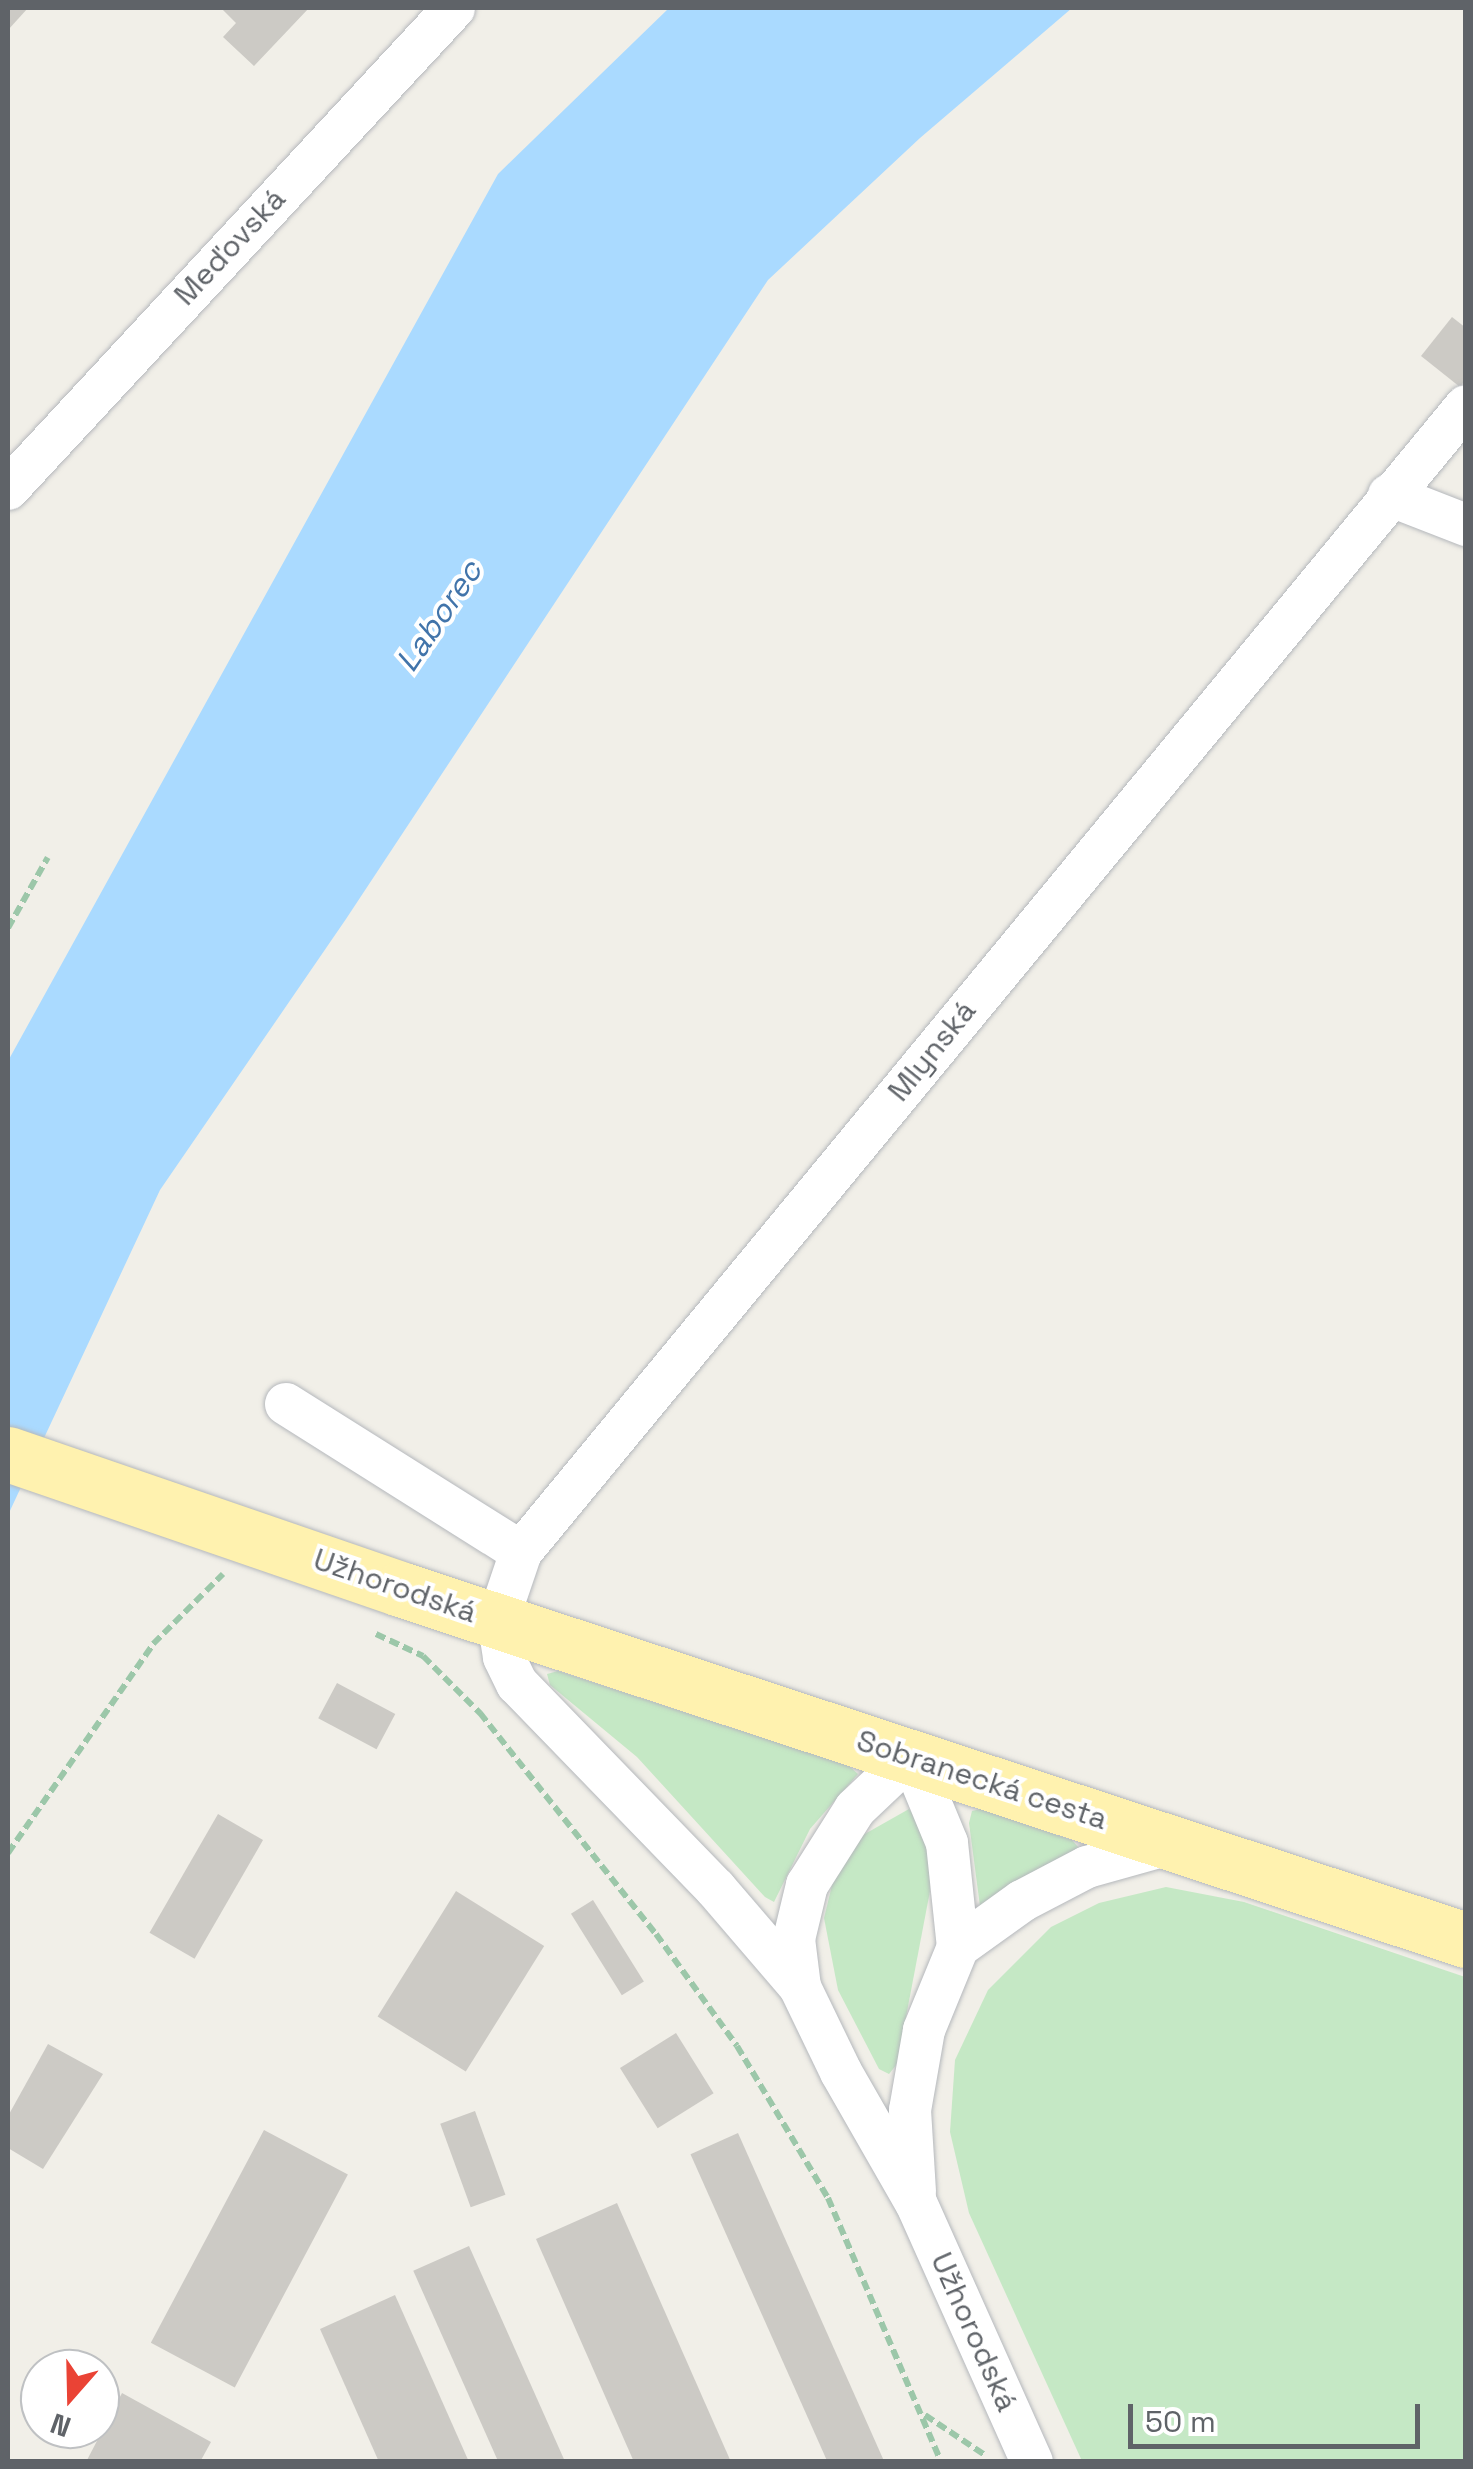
<!DOCTYPE html>
<html>
<head>
<meta charset="utf-8">
<style>
	body { margin:0 }
	#map { position:relative; width:1473px; height:2469px; overflow:hidden; background:#f1efe8; font-family:"Space Grotesk",sans-serif }
	div>[style] { position:absolute }
	[style*='--x'] { left:calc(var(--x)*1px); top:calc(var(--y)*1px); width:calc(var(--w)*1px); rotate:calc(var(--a)*1deg) }
	.green>* { inset:0; background:#c5e8c5 }
	.water>* { inset:0; background:#aadaff }
	.building>* { inset:0; background:#cccac5; transform-origin:0 0 }
	.path>* { height:6px; margin-top:-3px; transform-origin:0; background:repeating-linear-gradient(90deg,#9cc7a9 0 10px,transparent 0 15px) }
	.roads { filter:drop-shadow(0 0 2px #b5b8bc) drop-shadow(0 0 2px #b5b8bc) }
	.minor>* { height:42px; margin:-21px; padding:0 21px; transform-origin:21px; border-radius:21px; background:#fff }
	.major>* { height:55px; margin:-27.5px; padding:0 27.5px; transform-origin:27.5px; border-radius:27.5px; background:#fff2af }
	span { translate:-50% -50%; white-space:nowrap; text-align:center; line-height:1.15; -webkit-text-stroke:8px #fff; paint-order:stroke }
	.street-label { font-size:30px; color:#5f6368 }
	.water-label { font-size:32px; color:#4174aa; font-style:italic }
	.frame { position:absolute; inset:0; border:10px solid #5f6368; pointer-events:none }
	.north { position:absolute; left:20px; top:2349px; width:100px; height:100px; box-sizing:border-box; background:#fff; border:2px solid #bfc1c3; border-radius:50%; rotate:200deg; font-size:28px; font-weight:700; line-height:40px; text-align:center; color:#5f6368 }
	.north::after { content:''; display:block; margin:auto; width:35px; height:45px; background:#ea4335; clip-path:polygon(50% 0,100% 100%,50% 72%,0 100%) }
	.scale { position:absolute; left:1128px; top:2404px; width:292px; height:45px; box-sizing:border-box; border:5px solid #5f6368; border-top:0; padding-left:12px; font-size:30px; line-height:35px; white-space:nowrap; color:#5f6368; -webkit-text-stroke:8px #fff; paint-order:stroke }
</style>
</head>
<body>
<div id="map">
	<div class="green">
		<i style="clip-path:polygon(558px 1671px,849px 1766px,858px 1774px,810px 1829px,774px 1902px,765px 1897px,637px 1757px,550px 1685px,547px 1674px)"></i>
		<i style="clip-path:polygon(909px 1809px,920px 1822px,930px 1862px,930px 1891px,897px 2064px,889px 2074px,879px 2069px,838px 1990px,824px 1918px,834px 1877px,863px 1835px)"></i>
		<i style="clip-path:polygon(980px 1809px,1072px 1840px,1078px 1847px,1072px 1855px,980px 1906px,969px 1823px,972px 1811px)"></i>
		<i style="clip-path:polygon(1166px 1887px,1244px 1902px,1465px 1977px,1465px 2461px,1082px 2461px,969px 2213px,950px 2132px,955px 2060px,988px 1990px,1051px 1927px,1099px 1903px)"></i>
	</div>
	<div class="water">
		<i style="clip-path:polygon(669px 8px,1072px 8px,920px 138px,768px 280px,346px 919px,160px 1190px,8px 1515px,8px 1061px,498px 174px)"></i>
	</div>
	<div class="building">
		<i style="clip-path:polygon(8px 8px,28px 8px,8px 30px)"></i>
		<i style="clip-path:polygon(221px 8px,309px 8px,254px 66px,223px 37px,236px 23px)"></i>
		<i style="clip-path:polygon(1452px 317px,1466px 328px,1466px 379px,1460px 387px,1421px 356px)"></i>
		<i style="left:337px;top:1683px;width:66px;height:40px;rotate:28deg"></i>
		<i style="left:218px;top:1814px;width:52px;height:137px;rotate:30deg"></i>
		<i style="left:456px;top:1891px;width:104px;height:148px;rotate:32deg"></i>
		<i style="left:593px;top:1900px;width:96px;height:26px;rotate:58deg"></i>
		<i style="left:676px;top:2033px;width:71px;height:66px;rotate:58deg"></i>
		<i style="clip-path:polygon(48px 2044px,103px 2074px,43px 2169px,8px 2148px,8px 2116px)"></i>
		<i style="left:475px;top:2111px;width:89px;height:37px;rotate:70deg"></i>
		<i style="left:264px;top:2130px;width:95px;height:241px;rotate:28deg"></i>
		<i style="left:738px;top:2133px;width:359px;height:52px;rotate:66deg"></i>
		<i style="clip-path:polygon(617px 2203px,731px 2462px,634px 2462px,536px 2239px)"></i>
		<i style="left:469px;top:2246px;width:236px;height:61px;rotate:66deg"></i>
		<i style="clip-path:polygon(395px 2295px,469px 2462px,379px 2462px,320px 2329px)"></i>
		<i style="clip-path:polygon(122px 2393px,211px 2442px,200px 2462px,86px 2462px)"></i>
	</div>
	<div class="path">
		<i style="--x:8;--y:928;--w:81;--a:-60.6"></i>
		<i style="--x:376;--y:1634;--w:52;--a:25.1"></i>
		<i style="--x:423;--y:1656;--w:81;--a:45"></i>
		<i style="--x:480;--y:1713;--w:283;--a:51.5"></i>
		<i style="--x:656;--y:1934;--w:138;--a:54.1"></i>
		<i style="--x:737;--y:2046;--w:177;--a:59.1"></i>
		<i style="--x:828;--y:2198;--w:287;--a:66.8"></i>
		<i style="--x:8;--y:1853;--w:254;--a:-55.2"></i>
		<i style="--x:153;--y:1644;--w:99;--a:-45"></i>
		<i style="--x:925;--y:2415;--w:72;--a:33.7"></i>
	</div>
	<div class="roads">
		<div class="minor">
			<i style="--x:8;--y:489;--w:656;--a:-47.16"></i>
			<i style="--x:1389;--y:495;--w:83;--a:21.3"></i>
			<i style="--x:286;--y:1404;--w:278;--a:32.2"></i>
			<i style="--x:958;--y:1947;--w:79;--a:-35.7"></i>
			<i style="--x:1022;--y:1901;--w:73;--a:-27.6"></i>
			<i style="--x:1087;--y:1867;--w:89;--a:-15.6"></i>
			<i style="--x:800;--y:1987;--w:48;--a:-97.1"></i>
			<i style="--x:794;--y:1939;--w:56;--a:-76.5"></i>
			<i style="--x:807;--y:1885;--w:90;--a:-57.7"></i>
			<i style="--x:855;--y:1809;--w:77;--a:-43.4"></i>
			<i style="--x:911;--y:1756;--w:94;--a:67.5"></i>
			<i style="--x:947;--y:1843;--w:105;--a:84"></i>
			<i style="--x:958;--y:1947;--w:90;--a:112.3"></i>
			<i style="--x:924;--y:2030;--w:81;--a:99.9"></i>
			<i style="--x:910;--y:2110;--w:82;--a:86.5"></i>
			<i style="--x:1032;--y:2462;--w:284;--a:-114.1"></i>
			<i style="--x:916;--y:2203;--w:151;--a:-119.8"></i>
			<i style="--x:841;--y:2072;--w:94;--a:-115.8"></i>
			<i style="--x:800;--y:1987;--w:129;--a:-130.6"></i>
			<i style="--x:716;--y:1889;--w:286;--a:-134.1"></i>
			<i style="--x:517;--y:1684;--w:30;--a:-116"></i>
			<i style="--x:504;--y:1657;--w:37;--a:-99"></i>
			<i style="--x:498;--y:1620;--w:72;--a:-71.3"></i>
			<i style="--x:521;--y:1552;--w:1485;--a:-50.49"></i>
		</div>
		<div class="major">
			<i style="--x:8;--y:1454;--w:415;--a:19"></i>
			<i style="--x:400;--y:1589;--w:1122;--a:18.23"></i>
		</div>
	</div>
	<div class="street-label">
		<span style="left:230px;top:247px;rotate:-47deg">Meďovská</span>
		<span style="left:932px;top:1051px;rotate:-51deg">Mlynská</span>
		<span style="left:395px;top:1586px;rotate:19deg">Užhorodská</span>
		<span style="left:982px;top:1780px;rotate:18deg">Sobranecká cesta</span>
		<span style="left:974px;top:2332px;rotate:66deg">Užhorodská</span>
	</div>
	<div class="water-label">
		<span style="left:439px;top:616px;rotate:-56deg">Laborec</span>
	</div>
	<div class="frame"></div>
	<div class="north">N</div>
	<div class="scale">50 m</div>
</div>
</body>
</html>
